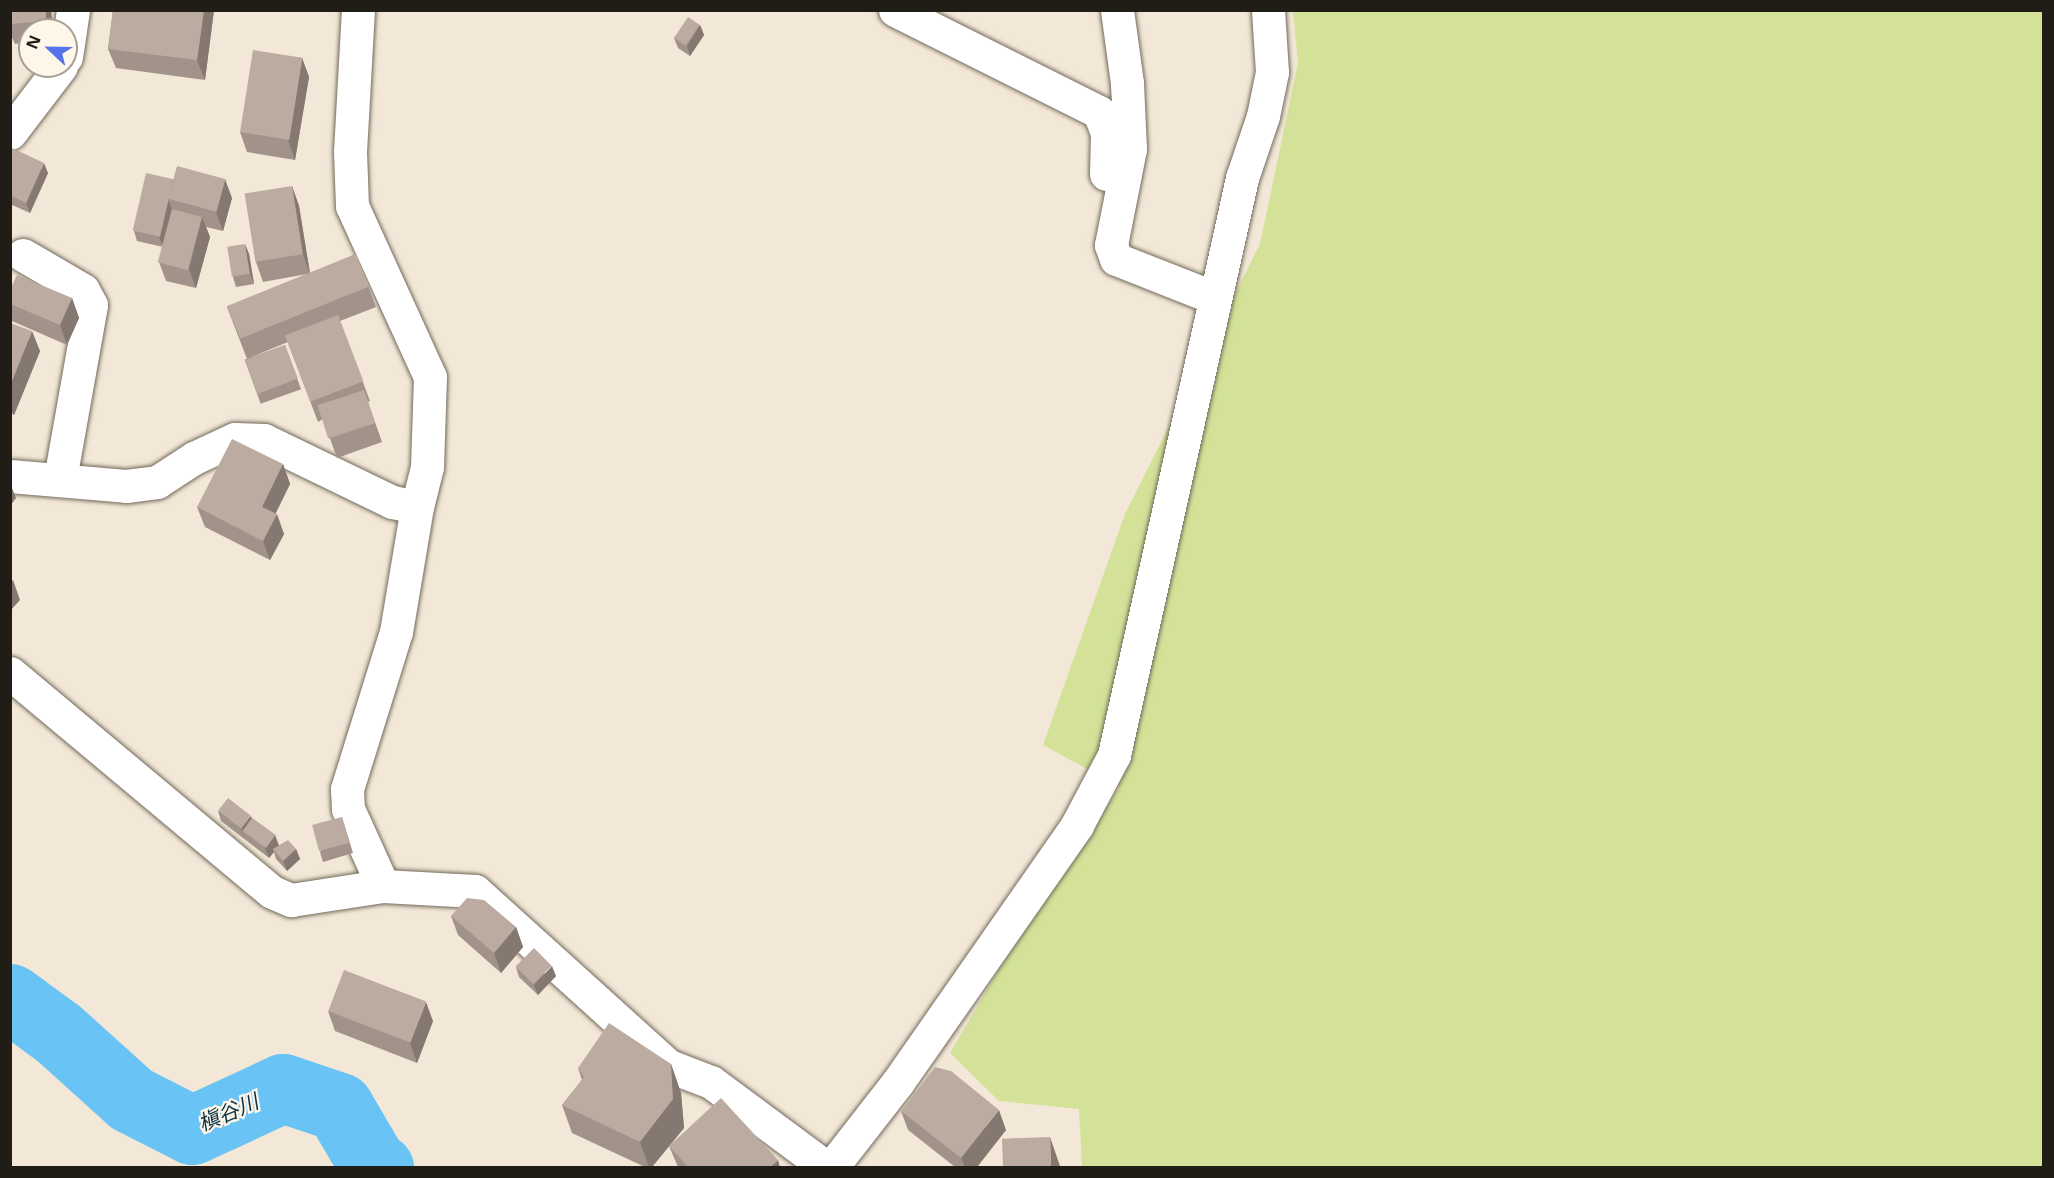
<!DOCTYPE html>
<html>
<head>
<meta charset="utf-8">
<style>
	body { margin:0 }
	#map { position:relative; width:2054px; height:1178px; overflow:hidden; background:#f3e8d7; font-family:"Noto Sans","Noto Sans JP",sans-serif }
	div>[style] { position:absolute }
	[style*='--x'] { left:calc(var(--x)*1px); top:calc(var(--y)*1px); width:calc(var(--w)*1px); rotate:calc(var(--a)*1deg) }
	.green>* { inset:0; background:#d3e298 }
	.river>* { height:69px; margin:-34.5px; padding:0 34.5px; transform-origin:34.5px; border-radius:34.5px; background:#69c3f4 }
	.roads { filter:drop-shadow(0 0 2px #73695b) drop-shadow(0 0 2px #73695b) }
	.minor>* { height:33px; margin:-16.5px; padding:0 16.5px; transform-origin:16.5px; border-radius:16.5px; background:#fff }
	.wall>* { inset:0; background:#a2938a; transform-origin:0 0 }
	.shaded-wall>* { inset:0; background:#847870 }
	.building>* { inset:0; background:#bcaba0; transform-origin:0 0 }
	span { translate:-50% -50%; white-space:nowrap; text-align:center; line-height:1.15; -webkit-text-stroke:4.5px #fef6e8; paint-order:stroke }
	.water-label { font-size:21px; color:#093246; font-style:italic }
	.frame { position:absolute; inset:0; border:12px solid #201c16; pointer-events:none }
	.north { position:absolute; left:18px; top:18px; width:60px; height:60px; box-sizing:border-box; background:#fef6e8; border:2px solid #a59f94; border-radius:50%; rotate:292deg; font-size:16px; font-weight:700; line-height:24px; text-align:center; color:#201c16 }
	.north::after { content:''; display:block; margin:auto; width:21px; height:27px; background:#5773e9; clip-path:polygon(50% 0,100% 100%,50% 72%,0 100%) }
</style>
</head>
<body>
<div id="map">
	<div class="green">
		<i style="clip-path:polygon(1293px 11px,2043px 11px,2043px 1167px,1082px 1167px,1079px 1109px,999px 1101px,950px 1053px,1002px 964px,1120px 787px,1043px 745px,1125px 514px,1260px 244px,1298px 63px)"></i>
	</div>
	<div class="river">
		<i style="--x:10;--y:998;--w:59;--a:36.1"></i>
		<i style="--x:58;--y:1033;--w:98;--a:42.1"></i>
		<i style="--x:131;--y:1099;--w:68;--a:26.9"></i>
		<i style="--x:192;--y:1130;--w:100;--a:-24.8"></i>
		<i style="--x:283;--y:1088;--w:59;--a:18.7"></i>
		<i style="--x:339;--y:1107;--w:67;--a:59.6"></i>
		<i style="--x:373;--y:1165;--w:7;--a:27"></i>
	</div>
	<div class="roads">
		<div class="minor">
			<i style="--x:895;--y:10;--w:228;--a:26.6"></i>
			<i style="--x:1099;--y:112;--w:22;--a:69"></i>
			<i style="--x:1107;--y:133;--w:41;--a:91.4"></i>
			<i style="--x:1117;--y:10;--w:74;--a:82.2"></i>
			<i style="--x:1127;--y:83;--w:66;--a:87.4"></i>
			<i style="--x:1130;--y:149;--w:98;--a:101.2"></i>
			<i style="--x:1111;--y:245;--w:15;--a:70"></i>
			<i style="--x:1116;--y:259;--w:106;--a:21.5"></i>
			<i style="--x:66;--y:57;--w:48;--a:-81.5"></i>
			<i style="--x:10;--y:133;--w:84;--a:-52.7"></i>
			<i style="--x:23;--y:255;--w:69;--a:30.3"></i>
			<i style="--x:83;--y:290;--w:17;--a:62"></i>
			<i style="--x:91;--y:305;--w:177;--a:100.1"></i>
			<i style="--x:10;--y:476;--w:116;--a:4.9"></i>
			<i style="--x:126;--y:486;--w:31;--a:-7"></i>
			<i style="--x:157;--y:482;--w:44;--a:-33"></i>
			<i style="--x:194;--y:458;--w:45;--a:-24.9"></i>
			<i style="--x:235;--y:439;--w:29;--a:2"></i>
			<i style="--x:264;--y:440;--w:142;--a:25.8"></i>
			<i style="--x:392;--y:502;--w:25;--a:11"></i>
			<i style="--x:417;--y:507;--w:41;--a:-76"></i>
			<i style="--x:427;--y:467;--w:90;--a:-88.1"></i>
			<i style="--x:430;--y:377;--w:188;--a:-114.5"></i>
			<i style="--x:352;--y:206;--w:54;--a:-92.1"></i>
			<i style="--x:350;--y:152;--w:142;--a:-86.8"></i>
			<i style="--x:10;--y:673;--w:341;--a:39.9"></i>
			<i style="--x:272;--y:892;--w:21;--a:23"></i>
			<i style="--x:291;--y:900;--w:93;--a:-8.7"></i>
			<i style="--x:383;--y:886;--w:92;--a:3.1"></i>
			<i style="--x:475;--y:891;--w:261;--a:42.1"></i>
			<i style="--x:669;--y:1066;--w:45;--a:20.9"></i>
			<i style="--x:711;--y:1082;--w:144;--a:36.6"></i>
			<i style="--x:383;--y:886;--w:85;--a:-114.4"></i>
			<i style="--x:348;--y:809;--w:20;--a:-93"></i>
			<i style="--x:347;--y:789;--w:164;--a:-72.7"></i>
			<i style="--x:396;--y:632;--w:127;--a:-80.5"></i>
			<i style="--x:831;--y:1168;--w:109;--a:-52.1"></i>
			<i style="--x:898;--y:1082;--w:313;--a:-55.1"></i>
			<i style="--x:1077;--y:825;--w:79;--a:-62.1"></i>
			<i style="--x:1114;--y:755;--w:591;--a:-77.49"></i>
			<i style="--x:1242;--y:178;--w:65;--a:-71.3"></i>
			<i style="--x:1263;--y:116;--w:45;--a:-78.4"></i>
			<i style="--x:1272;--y:72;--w:62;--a:-93.7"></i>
		</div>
	</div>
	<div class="wall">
		<i style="clip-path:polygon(10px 10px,51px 10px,53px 30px,30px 30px,30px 42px,15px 44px,10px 33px)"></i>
		<i style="clip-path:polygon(113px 10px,214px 10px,205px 80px,116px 68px,108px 49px)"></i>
		<i style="clip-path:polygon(700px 25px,704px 35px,690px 56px,678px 48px,674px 38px)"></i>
		<i style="clip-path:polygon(302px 58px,309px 77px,295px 160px,247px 152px,240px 132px)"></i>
		<i style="clip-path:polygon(10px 151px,48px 173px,30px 213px,10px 204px)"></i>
		<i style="clip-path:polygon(173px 180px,232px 198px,223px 231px,206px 227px,210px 237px,196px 288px,166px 281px,159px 262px,163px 247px,137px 241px,134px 231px)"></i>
		<i style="clip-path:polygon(292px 186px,299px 206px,310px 273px,356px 254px,376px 307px,340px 321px,370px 401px,368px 402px,382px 442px,337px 458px,323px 419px,318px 422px,288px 342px,247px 359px,227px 307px,307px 274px,263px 282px,256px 262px)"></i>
		<i style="clip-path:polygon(245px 244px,249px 254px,254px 284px,236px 287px,233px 277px)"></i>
		<i style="clip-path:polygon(10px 290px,72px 298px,79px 318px,67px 345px,12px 321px,10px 316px)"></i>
		<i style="clip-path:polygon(10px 323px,40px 351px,14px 415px,10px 413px)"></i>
		<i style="left:285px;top:345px;width:47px;height:43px;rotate:70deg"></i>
		<i style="clip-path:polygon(283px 464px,290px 484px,275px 514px,284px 534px,270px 560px,205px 527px,197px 507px)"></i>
		<i style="clip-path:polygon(218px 811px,252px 818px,275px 835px,279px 846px,296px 849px,300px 859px,287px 871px,276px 859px,274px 852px,269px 858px,221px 821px)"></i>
		<i style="clip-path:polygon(342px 817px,353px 853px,323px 862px,320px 852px)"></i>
		<i style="clip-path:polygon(451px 916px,516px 927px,523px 947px,501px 973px,458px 935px)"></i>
		<i style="clip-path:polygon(516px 967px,556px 976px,538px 995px,519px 977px)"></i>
		<i style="clip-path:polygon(328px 1011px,433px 1021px,417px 1063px,335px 1031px)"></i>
		<i style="clip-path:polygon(671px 1064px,681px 1093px,684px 1128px,652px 1167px,645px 1167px,572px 1133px,562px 1105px,582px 1080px,578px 1068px)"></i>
		<i style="clip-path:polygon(901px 1111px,1006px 1130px,977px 1167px,955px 1167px,908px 1130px)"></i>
		<i style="clip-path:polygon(669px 1146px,780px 1167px,678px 1167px)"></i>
	</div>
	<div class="shaded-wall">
		<i style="clip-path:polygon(46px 10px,51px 10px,53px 30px,50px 30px,46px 21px)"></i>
		<i style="clip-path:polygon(204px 10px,214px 10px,205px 80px,197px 60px)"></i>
		<i style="clip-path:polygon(700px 25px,704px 35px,690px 56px,687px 46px)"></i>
		<i style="clip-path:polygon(302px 58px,309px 77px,295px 160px,288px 140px)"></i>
		<i style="clip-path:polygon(44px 163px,48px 173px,30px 213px,26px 203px)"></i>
		<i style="clip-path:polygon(173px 179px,176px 189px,168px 199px,172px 209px,163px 247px,159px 237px)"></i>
		<i style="clip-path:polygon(225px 179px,232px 198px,223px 231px,216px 212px)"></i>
		<i style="clip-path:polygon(292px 186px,299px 206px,310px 274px,303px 254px)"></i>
		<i style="clip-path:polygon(202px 217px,210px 237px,196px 288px,189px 269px)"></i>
		<i style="clip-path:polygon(245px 244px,249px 254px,254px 284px,250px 274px)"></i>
		<i style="clip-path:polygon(72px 298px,79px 318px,67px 345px,60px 325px)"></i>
		<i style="clip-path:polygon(32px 331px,40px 351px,14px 415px,10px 405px,10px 386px)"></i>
		<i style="clip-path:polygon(283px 464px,290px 484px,269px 527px,262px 507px)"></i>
		<i style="clip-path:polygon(12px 488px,16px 498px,10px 506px,10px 490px)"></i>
		<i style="clip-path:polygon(277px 514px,284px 534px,270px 560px,263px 541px)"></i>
		<i style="clip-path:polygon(13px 580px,20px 600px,10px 611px,10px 583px)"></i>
		<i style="clip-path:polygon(251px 816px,255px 826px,242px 830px,245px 839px,241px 829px)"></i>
		<i style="clip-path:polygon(275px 835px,279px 846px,273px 849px,274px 852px,269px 858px,265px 848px)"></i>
		<i style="clip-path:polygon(296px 849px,300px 859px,287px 871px,283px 861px)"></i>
		<i style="clip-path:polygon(516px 927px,523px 947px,501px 973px,494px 953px)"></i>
		<i style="clip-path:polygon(552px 966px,556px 976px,538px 995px,534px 985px)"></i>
		<i style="clip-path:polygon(426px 1002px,433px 1021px,417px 1063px,410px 1043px)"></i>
		<i style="clip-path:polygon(671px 1064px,681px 1093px,684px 1128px,652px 1167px,649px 1167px,640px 1142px)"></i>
		<i style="clip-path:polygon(999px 1110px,1006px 1130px,977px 1167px,965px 1167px,961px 1158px)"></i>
		<i style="clip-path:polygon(1050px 1137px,1060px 1166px,1060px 1167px,1051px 1167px)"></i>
		<i style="clip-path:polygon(778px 1160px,780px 1167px,770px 1167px)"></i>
	</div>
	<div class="building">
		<i style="clip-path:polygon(10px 10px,46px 10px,46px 21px,10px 24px)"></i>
		<i style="clip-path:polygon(113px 10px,204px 10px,197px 60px,108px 49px)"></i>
		<i style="left:688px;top:17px;width:14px;height:25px;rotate:34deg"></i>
		<i style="left:253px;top:50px;width:50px;height:83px;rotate:9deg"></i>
		<i style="clip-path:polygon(12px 148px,44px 163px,26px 203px,10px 195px,10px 151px)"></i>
		<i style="left:177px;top:166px;width:50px;height:34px;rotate:15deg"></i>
		<i style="left:146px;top:173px;width:28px;height:59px;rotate:13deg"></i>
		<i style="left:292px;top:186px;width:69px;height:48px;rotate:81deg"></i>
		<i style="left:172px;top:209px;width:31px;height:55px;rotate:15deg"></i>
		<i style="left:245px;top:244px;width:30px;height:18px;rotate:81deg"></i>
		<i style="left:356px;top:254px;width:35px;height:139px;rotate:68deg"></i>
		<i style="clip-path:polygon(17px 275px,72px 298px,60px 325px,10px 304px,10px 290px)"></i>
		<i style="left:338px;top:315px;width:71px;height:57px;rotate:69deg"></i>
		<i style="clip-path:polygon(10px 323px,32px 331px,10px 386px)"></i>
		<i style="left:285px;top:345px;width:36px;height:43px;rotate:69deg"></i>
		<i style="left:364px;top:390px;width:35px;height:49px;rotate:72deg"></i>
		<i style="clip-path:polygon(232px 439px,283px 464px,262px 507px,277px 514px,263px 541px,197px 507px)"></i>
		<i style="left:228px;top:798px;width:29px;height:16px;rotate:38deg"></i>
		<i style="left:342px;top:817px;width:27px;height:31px;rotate:75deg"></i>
		<i style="left:252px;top:818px;width:29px;height:16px;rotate:36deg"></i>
		<i style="clip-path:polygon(288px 840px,296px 849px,283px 861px,273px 849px)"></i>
		<i style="clip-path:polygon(467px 898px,484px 900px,516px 927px,494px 953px,451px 916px)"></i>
		<i style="left:534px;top:948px;width:25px;height:26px;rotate:45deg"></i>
		<i style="left:344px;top:970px;width:88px;height:44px;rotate:21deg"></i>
		<i style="clip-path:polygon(609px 1023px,671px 1064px,673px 1099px,640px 1142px,562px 1105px,584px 1077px,578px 1068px)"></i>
		<i style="clip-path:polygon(935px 1067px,951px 1071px,999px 1110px,961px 1158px,901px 1111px)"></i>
		<i style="clip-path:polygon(721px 1098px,778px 1160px,770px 1167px,688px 1167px,669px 1146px)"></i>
		<i style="left:1050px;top:1137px;width:30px;height:48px;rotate:88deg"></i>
	</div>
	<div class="water-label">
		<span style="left:228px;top:1112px;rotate:-23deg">槇谷川</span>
	</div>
	<div class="frame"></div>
	<div class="north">N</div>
</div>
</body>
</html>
